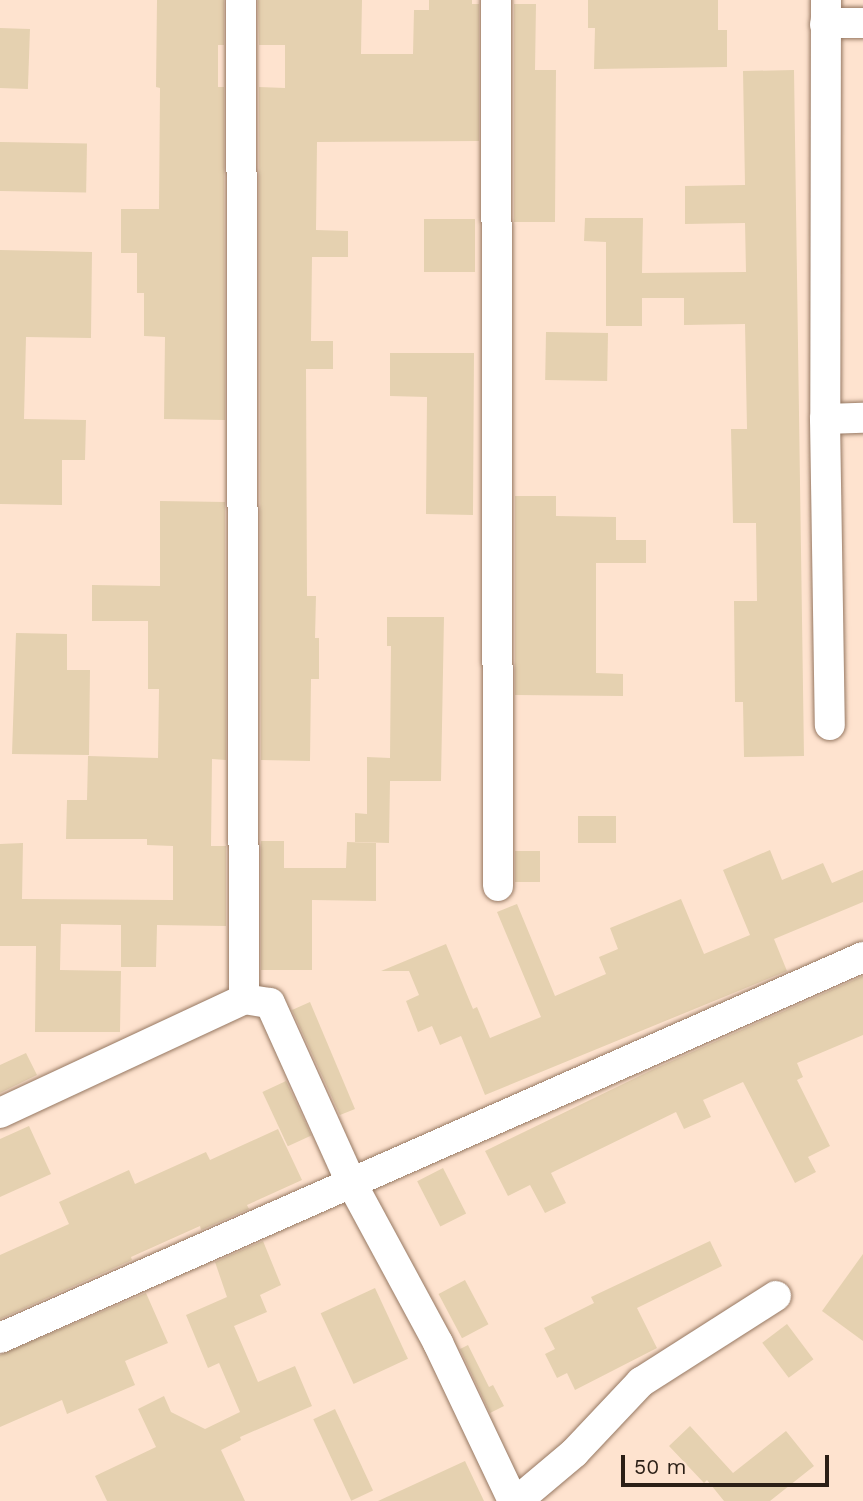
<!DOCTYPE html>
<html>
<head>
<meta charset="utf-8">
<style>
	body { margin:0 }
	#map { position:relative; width:863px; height:1501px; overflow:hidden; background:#fee3cf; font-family:"Work Sans",sans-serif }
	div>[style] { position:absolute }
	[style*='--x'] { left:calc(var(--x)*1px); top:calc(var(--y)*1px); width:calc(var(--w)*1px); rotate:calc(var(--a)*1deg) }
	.building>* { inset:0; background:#e5d1b0; transform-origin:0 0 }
	.roads { filter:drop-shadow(0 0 2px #967862) drop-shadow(0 0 2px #967862) }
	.street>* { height:30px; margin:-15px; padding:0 15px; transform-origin:15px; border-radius:15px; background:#fff }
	span { translate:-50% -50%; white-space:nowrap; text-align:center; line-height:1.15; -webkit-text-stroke:6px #fee3cf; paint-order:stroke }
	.scale { position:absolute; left:621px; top:1455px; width:208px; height:32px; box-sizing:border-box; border:4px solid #2b1f16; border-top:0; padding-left:9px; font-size:21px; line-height:24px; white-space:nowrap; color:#2b1f16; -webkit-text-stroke:5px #fee3cf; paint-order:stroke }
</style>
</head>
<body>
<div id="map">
	<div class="building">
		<i style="clip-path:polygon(157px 0,224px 0,224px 45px,218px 45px,218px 87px,224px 87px,225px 420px,164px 419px,165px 337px,144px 336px,144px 293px,137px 293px,137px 253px,121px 253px,121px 209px,159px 209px,160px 88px,156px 87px)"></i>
		<i style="clip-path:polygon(258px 0,362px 0,361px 54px,413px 54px,414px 10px,429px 10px,429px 0,472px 0,472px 4px,479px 4px,479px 141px,317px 142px,316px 230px,348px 231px,348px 257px,312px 257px,311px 341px,333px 341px,333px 369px,306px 369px,307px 596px,316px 596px,315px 638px,319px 638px,319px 679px,311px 679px,310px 761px,261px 760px,259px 87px,285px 88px,285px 45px,259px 45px)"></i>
		<i style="clip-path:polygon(588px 0,718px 0,718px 30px,727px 30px,727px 67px,594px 69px,595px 28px,588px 28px)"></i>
		<i style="clip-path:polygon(514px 4px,536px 4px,535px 70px,556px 70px,555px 222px,514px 222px)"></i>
		<i style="left:0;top:28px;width:30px;height:60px;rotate:2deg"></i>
		<i style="clip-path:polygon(794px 70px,804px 756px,744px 757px,743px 702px,735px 702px,734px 601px,757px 601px,756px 523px,733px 523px,731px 429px,747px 429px,745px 324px,684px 325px,684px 298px,642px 298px,642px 326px,606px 326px,606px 242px,584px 241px,585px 218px,643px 218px,642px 273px,746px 272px,745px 223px,685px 224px,685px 186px,745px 185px,743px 71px)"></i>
		<i style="left:0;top:142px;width:87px;height:49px;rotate:1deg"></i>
		<i style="left:424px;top:219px;width:51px;height:53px"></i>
		<i style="clip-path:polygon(0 250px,92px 252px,91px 338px,26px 337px,24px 419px,86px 420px,85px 460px,62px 460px,62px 505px,0 504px)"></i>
		<i style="left:546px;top:332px;width:62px;height:48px;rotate:1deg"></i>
		<i style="clip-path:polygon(390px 353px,474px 353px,473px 515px,426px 514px,427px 397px,390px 396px)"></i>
		<i style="clip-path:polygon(515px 496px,556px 496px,556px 516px,616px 517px,616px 540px,646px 540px,646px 563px,596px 563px,596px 673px,623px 674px,623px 696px,515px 695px)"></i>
		<i style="clip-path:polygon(160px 501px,225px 502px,226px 760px,212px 759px,211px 846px,226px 846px,226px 926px,157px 925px,156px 967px,121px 967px,121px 925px,61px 924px,60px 970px,121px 971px,120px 1032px,35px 1032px,36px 946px,0 946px,0 844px,23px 843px,22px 899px,173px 900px,173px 846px,147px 845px,147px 839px,66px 839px,67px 800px,87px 800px,88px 756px,158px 758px,159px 689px,148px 689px,148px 621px,92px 621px,92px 585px,160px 586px)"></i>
		<i style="clip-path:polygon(387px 617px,444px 617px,441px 781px,390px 781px,389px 843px,355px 842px,355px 813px,367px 814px,367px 757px,390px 758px,391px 646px,387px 646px)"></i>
		<i style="clip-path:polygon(16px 633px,67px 634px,67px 670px,90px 670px,89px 755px,12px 754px)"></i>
		<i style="left:578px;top:816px;width:38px;height:27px"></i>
		<i style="clip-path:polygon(261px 841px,284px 841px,284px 868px,346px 868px,347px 842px,376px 843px,376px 901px,312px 900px,312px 970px,261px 970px)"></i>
		<i style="clip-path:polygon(770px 850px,782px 880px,823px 863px,832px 883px,863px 870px,863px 902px,774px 939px,787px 971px,485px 1095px,461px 1036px,440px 1045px,432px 1026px,418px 1032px,406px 1001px,419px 995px,409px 971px,381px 971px,446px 944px,473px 1009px,477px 1007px,490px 1038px,541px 1017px,497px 912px,517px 904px,555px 996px,606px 974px,599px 957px,618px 949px,610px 928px,681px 899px,704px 954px,750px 935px,723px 870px)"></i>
		<i style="left:515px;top:851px;width:25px;height:31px"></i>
		<i style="clip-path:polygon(863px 976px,863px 1035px,797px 1063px,803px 1077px,797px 1080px,830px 1146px,808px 1157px,816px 1172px,795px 1183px,743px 1082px,703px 1100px,711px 1117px,684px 1129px,676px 1112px,551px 1173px,566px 1203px,545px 1213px,530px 1185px,508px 1196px,485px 1151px,654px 1069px)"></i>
		<i style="clip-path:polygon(310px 1002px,355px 1109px,340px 1115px,292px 1010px)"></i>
		<i style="clip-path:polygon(26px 1053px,37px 1075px,0 1093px,0 1065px)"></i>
		<i style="left:286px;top:1081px;width:60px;height:26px;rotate:65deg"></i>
		<i style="clip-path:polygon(29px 1126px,51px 1174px,0 1197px,0 1139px)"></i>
		<i style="clip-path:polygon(278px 1129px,302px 1180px,247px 1205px,249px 1209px,201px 1230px,200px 1226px,131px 1257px,132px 1260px,0 1319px,0 1255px,69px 1224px,59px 1202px,129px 1170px,135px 1184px,206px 1152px,210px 1160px)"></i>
		<i style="left:443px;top:1168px;width:51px;height:29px;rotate:63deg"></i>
		<i style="clip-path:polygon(263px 1241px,281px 1285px,260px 1295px,267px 1312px,234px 1326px,258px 1382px,295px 1366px,312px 1406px,240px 1437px,241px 1440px,221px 1450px,245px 1501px,107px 1501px,95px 1476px,156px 1447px,138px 1409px,164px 1396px,171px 1412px,205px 1429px,240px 1412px,219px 1363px,208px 1368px,186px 1315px,227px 1297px,215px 1262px)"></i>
		<i style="clip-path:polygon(710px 1241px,722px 1266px,637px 1308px,657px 1348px,575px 1390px,567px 1373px,557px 1378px,545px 1354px,555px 1349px,544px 1328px,594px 1303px,591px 1297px)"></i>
		<i style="clip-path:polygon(863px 1254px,863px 1341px,822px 1311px)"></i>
		<i style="left:465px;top:1280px;width:50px;height:30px;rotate:62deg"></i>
		<i style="left:375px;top:1288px;width:78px;height:60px;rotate:65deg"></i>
		<i style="clip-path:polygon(146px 1293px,168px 1343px,125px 1361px,135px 1385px,67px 1414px,62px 1400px,0 1427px,0 1355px)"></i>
		<i style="left:787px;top:1324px;width:44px;height:31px;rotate:53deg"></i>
		<i style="clip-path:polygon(468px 1345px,489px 1387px,493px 1385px,504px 1406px,490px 1413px,460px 1349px)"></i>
		<i style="left:335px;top:1409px;width:90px;height:24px;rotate:65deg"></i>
		<i style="clip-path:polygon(690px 1426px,733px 1473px,786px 1431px,814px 1466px,770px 1501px,724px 1501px,707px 1480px,704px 1483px,669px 1446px)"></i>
		<i style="clip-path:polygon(465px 1461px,484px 1501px,378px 1501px)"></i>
	</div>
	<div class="roads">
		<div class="street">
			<i style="--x:241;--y:0;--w:999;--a:89.83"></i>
			<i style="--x:496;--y:0;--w:886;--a:89.87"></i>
			<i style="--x:826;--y:0;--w:419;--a:90.1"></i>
			<i style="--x:825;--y:419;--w:306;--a:89.1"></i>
			<i style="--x:825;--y:24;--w:38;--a:-2"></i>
			<i style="--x:825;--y:419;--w:38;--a:-2"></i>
			<i style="--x:0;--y:1113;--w:269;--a:-25"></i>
			<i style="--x:244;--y:999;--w:26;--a:9"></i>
			<i style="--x:270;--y:1003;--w:196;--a:65.7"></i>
			<i style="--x:351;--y:1182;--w:183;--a:61.6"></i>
			<i style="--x:438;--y:1343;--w:175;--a:64.6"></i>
			<i style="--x:0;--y:1338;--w:943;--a:-23.82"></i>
			<i style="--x:517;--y:1501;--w:75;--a:-40.1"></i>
			<i style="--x:574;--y:1453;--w:98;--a:-46.7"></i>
			<i style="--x:641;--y:1382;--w:160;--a:-32.5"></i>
		</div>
	</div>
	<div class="scale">50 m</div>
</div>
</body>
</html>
